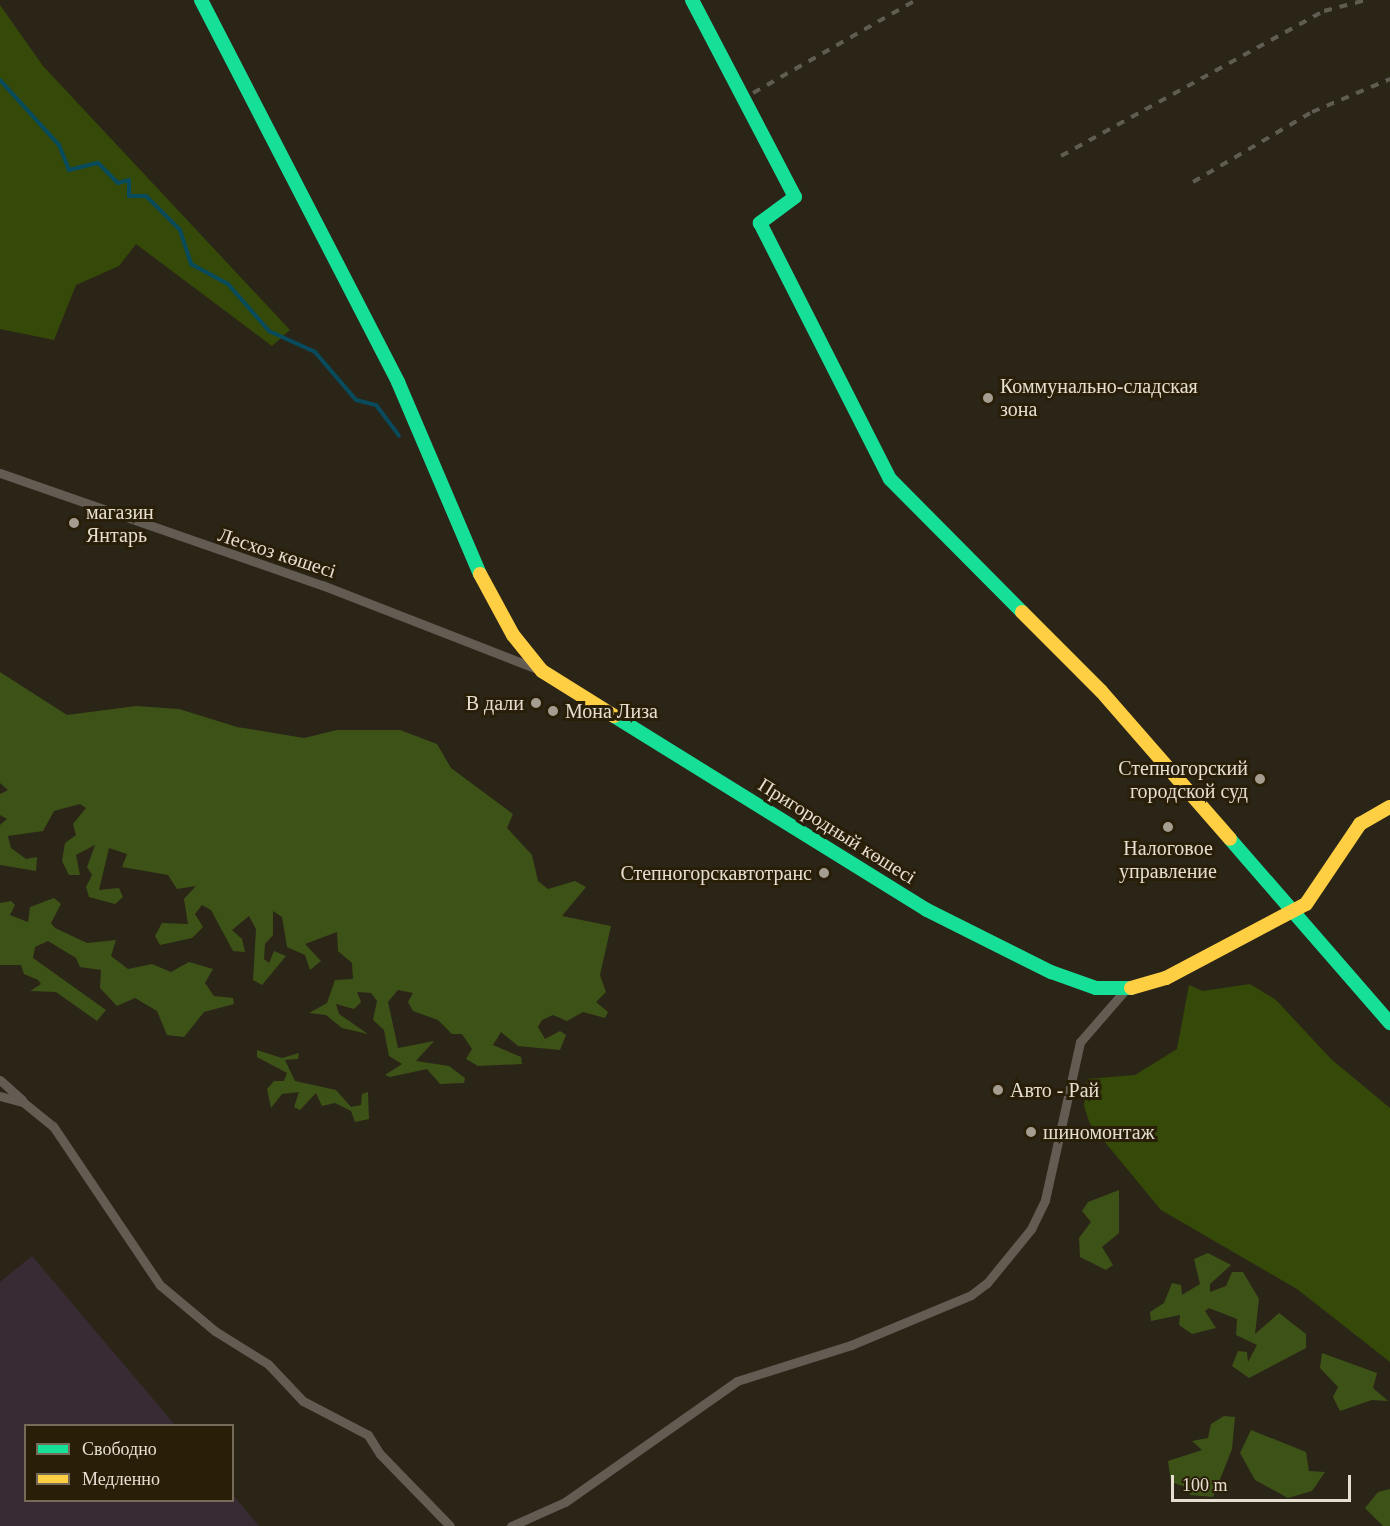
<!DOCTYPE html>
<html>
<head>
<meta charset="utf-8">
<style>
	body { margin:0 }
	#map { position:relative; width:1390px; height:1526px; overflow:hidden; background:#2b2518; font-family:"Times New Roman",serif }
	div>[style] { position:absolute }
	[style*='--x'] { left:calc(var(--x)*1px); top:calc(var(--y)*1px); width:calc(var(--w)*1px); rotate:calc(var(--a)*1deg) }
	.industrial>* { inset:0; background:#392b34 }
	.green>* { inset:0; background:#354a08 }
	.forest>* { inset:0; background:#3d5217 }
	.stream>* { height:4px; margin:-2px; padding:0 2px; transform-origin:2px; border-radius:2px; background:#084b5c }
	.street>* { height:9px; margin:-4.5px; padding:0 4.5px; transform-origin:4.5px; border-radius:4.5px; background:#625c53 }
	.fast>* { height:14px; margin:-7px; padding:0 7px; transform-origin:7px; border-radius:7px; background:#16e098 }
	.slow>* { height:14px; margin:-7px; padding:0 7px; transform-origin:7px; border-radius:7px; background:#ffcf43 }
	.rail>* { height:4px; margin-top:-2px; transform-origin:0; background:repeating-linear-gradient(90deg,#615c52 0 8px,transparent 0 16px) }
	.dots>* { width:16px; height:16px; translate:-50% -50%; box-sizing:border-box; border:3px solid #291e07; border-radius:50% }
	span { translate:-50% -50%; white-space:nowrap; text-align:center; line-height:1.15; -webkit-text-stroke:6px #291e07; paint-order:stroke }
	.poi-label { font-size:20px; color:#e6dfd1 }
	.left { translate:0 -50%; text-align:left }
	.right { translate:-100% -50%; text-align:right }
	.street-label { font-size:20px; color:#e6dfd1 }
	.legend { position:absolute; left:24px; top:1424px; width:210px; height:78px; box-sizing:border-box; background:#291e07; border:2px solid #756b58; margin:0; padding:8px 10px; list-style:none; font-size:18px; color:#e6dfd1 }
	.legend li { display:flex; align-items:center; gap:12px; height:30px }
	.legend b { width:30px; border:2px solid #756b58 }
	.scale { position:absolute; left:1171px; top:1475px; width:180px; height:27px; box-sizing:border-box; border:3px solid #e6dfd1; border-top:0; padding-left:8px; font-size:18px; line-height:21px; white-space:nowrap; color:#e6dfd1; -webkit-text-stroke:4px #291e07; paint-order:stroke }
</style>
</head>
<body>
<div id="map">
	<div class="industrial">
		<i style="clip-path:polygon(32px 1256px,175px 1425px,26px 1426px,26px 1500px,232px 1500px,233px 1495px,259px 1526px,0 1526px,0 1282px)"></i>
	</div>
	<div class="green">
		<i style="clip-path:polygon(0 5px,43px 66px,290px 330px,272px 346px,136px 244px,119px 266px,76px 285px,54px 340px,0 329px)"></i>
		<i style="clip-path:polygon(1250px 984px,1276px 1000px,1331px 1059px,1390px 1108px,1390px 1362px,1297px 1289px,1161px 1210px,1090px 1124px,1084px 1106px,1087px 1079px,1135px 1075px,1177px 1049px,1189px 985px,1203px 991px)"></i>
	</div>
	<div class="forest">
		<i style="clip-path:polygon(0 672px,67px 715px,136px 706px,179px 709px,237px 727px,304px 738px,337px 730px,400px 730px,437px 744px,451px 768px,513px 814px,507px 828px,532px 855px,538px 881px,548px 889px,575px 881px,586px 887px,562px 916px,611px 926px,600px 975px,606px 992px,596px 1002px,608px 1012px,605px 1018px,583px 1012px,567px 1021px,553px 1015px,542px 1020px,538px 1027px,545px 1039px,560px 1031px,566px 1035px,560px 1050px,518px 1046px,501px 1032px,493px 1045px,521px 1057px,522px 1064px,478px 1066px,466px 1059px,472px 1049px,462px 1034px,452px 1034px,438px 1020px,413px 1011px,408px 1002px,413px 993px,398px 990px,388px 1002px,398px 1048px,434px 1041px,416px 1061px,449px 1066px,465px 1078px,464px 1083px,440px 1084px,427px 1069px,390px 1077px,385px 1075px,402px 1064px,389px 1056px,384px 1030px,373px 1020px,377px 1001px,371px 993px,357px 992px,361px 1002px,354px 1009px,336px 1004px,339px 1014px,368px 1034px,342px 1028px,326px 1015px,309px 1013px,327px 1003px,335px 980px,353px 979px,352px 963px,338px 951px,337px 932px,305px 944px,321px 961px,310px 970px,305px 955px,287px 947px,282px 917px,273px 911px,273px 935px,265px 944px,264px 959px,269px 963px,274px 951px,286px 956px,262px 985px,253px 980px,256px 929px,249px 916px,232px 930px,242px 939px,245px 952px,233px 951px,211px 910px,202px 905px,195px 914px,203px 927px,192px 938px,160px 945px,155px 936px,162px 923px,188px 924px,184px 899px,196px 886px,177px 889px,168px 875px,122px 867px,127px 854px,109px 848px,99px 890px,119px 888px,123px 897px,115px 904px,89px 897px,86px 887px,92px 875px,87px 867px,95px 845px,76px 855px,80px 875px,69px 875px,62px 861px,65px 843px,76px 835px,73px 824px,86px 808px,80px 804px,54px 811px,43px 831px,8px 836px,11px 848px,26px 859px,37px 857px,36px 871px,0 865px,0 825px,7px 819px,0 815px,0 794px,8px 790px,0 783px)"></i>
		<i style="clip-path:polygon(54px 898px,61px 904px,51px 923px,55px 928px,87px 943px,116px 940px,111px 956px,128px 969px,152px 964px,171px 972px,189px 962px,213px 969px,205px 983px,214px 996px,233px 998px,234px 1004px,204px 1012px,184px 1037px,167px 1035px,157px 1011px,135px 998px,117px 1006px,100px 988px,101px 970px,80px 967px,76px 958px,48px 941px,35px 947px,33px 958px,106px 1010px,97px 1021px,56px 992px,30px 991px,41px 984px,38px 980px,24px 974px,21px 965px,0 965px,0 903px,11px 901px,15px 905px,10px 915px,28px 922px,30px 907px)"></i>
		<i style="clip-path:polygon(257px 1050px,282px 1058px,299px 1053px,298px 1059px,285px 1060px,295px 1081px,336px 1090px,351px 1107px,361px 1105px,362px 1094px,368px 1092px,369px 1119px,355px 1122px,351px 1111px,335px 1103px,322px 1106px,316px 1093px,300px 1110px,294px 1107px,299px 1092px,282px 1094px,271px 1108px,267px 1089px,274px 1081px,284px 1081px,287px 1073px,257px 1057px)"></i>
		<i style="clip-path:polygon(1119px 1190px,1119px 1233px,1102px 1247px,1113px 1265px,1106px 1270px,1080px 1257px,1079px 1238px,1091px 1222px,1082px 1211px,1088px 1202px)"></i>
		<i style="clip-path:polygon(1208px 1253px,1231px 1265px,1210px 1284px,1210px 1292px,1226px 1286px,1232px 1272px,1243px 1272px,1259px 1299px,1255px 1334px,1279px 1313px,1306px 1334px,1306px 1348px,1249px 1378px,1232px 1366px,1238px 1351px,1247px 1352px,1248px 1362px,1257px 1345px,1236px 1335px,1237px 1319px,1209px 1308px,1205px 1311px,1216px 1328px,1192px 1334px,1179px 1325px,1180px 1315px,1151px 1321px,1150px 1312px,1164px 1303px,1172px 1283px,1181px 1285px,1182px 1295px,1200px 1284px,1194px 1259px)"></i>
		<i style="clip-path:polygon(1322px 1353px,1377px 1373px,1373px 1388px,1388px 1401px,1372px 1400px,1340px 1411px,1333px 1397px,1338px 1387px,1320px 1368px)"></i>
		<i style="clip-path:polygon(1224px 1416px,1235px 1417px,1232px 1449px,1213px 1497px,1190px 1495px,1189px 1488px,1171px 1482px,1168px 1461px,1202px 1450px,1192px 1441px,1208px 1438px,1211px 1424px)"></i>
		<i style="clip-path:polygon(1251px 1430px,1306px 1452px,1309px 1471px,1325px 1472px,1312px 1491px,1288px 1498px,1255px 1480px,1240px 1453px)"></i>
		<i style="clip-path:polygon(1390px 1489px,1390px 1526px,1383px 1526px,1365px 1508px,1378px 1492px)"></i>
	</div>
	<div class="stream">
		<i style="--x:0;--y:80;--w:88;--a:47.8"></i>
		<i style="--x:59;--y:145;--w:27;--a:68"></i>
		<i style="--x:69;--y:170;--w:30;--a:-14"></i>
		<i style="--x:98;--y:163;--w:28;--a:45"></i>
		<i style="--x:118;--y:183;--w:11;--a:-15"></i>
		<i style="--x:129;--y:180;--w:16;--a:90"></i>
		<i style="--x:129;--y:196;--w:17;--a:0"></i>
		<i style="--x:146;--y:196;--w:48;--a:45"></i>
		<i style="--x:180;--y:230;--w:36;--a:72"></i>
		<i style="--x:191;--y:264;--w:42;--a:28.4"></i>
		<i style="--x:228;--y:284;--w:62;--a:48.9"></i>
		<i style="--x:269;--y:331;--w:51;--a:24.5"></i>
		<i style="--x:315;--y:352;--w:63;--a:49.5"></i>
		<i style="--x:356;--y:400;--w:21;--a:14"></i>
		<i style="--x:376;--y:405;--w:38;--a:53"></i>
	</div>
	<div class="street">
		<i style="--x:0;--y:473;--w:341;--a:19.2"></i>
		<i style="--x:322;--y:585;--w:234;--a:21.3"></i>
		<i style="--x:0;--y:1080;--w:30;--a:42"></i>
		<i style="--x:0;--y:1096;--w:24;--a:15"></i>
		<i style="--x:23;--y:1102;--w:38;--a:39"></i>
		<i style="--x:53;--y:1126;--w:192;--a:56.1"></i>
		<i style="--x:160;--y:1285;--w:72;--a:39.9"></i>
		<i style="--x:215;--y:1331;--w:62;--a:31.9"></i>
		<i style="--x:268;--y:1364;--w:51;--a:46.6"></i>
		<i style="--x:303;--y:1401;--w:73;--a:27.6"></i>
		<i style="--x:368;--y:1435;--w:22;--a:58"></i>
		<i style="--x:380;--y:1454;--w:100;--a:45.8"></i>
		<i style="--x:511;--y:1526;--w:59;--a:-24"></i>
		<i style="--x:565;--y:1502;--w:210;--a:-35.1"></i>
		<i style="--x:737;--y:1381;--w:120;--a:-17.5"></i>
		<i style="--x:851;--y:1345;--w:130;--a:-22.6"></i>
		<i style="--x:971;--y:1295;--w:20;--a:-37"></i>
		<i style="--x:987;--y:1283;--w:70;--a:-50.8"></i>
		<i style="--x:1031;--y:1229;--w:32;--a:-64"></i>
		<i style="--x:1045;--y:1200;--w:162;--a:-77.5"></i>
		<i style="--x:1080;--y:1042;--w:70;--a:-49"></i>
	</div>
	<div class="fast">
		<i style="--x:201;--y:0;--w:430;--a:62.7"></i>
		<i style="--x:398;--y:382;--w:209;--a:66.9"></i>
		<i style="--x:692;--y:0;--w:222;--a:62.4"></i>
		<i style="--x:795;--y:197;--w:44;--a:143.4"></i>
		<i style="--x:760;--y:223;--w:287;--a:63.1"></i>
		<i style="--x:890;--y:479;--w:187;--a:45.2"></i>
		<i style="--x:614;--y:716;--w:368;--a:31.8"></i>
		<i style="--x:927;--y:910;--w:139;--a:26.6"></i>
		<i style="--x:1051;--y:972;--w:48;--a:19.6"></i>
		<i style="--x:1096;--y:988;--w:35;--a:0"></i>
		<i style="--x:1230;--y:839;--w:244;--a:49"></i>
	</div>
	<div class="slow">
		<i style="--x:480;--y:574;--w:69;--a:61.6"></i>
		<i style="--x:513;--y:635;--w:46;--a:51.1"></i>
		<i style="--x:542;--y:671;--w:85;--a:32"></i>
		<i style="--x:1022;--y:612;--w:112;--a:45"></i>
		<i style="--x:1101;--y:691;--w:196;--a:48.9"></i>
		<i style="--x:1131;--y:988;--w:36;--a:-16"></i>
		<i style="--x:1166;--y:978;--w:158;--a:-27.9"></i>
		<i style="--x:1306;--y:904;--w:97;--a:-56"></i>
		<i style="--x:1360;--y:824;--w:34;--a:-30"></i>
	</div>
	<div class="rail">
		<i style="--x:753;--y:93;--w:188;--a:-29.7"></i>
		<i style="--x:1061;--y:156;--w:300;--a:-28.9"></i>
		<i style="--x:1324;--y:11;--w:43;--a:-14.7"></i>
		<i style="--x:1193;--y:182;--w:138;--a:-30.5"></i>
		<i style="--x:1312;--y:112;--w:85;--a:-22.9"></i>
	</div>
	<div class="dots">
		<i style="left:988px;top:398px;background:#a59e90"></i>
		<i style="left:74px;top:523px;background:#a59e90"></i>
		<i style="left:536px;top:703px;background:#a59e90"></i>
		<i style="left:553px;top:711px;background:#a59e90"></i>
		<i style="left:1260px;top:779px;background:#a59e90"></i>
		<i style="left:1168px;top:827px;background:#a59e90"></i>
		<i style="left:824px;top:873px;background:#a59e90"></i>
		<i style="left:998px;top:1090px;background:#a59e90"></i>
		<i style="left:1031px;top:1132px;background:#a59e90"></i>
	</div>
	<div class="poi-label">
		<span class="left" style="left:1000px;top:398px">Коммунально-сладская<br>зона</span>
		<span class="left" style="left:86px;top:524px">магазин<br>Янтарь</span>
		<span class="right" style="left:524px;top:703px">В дали</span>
		<span class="left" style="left:565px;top:711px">Мона Лиза</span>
		<span class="right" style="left:1248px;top:780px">Степногорский<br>городской суд</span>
		<span style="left:1168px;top:860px">Налоговое<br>управление</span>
		<span class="right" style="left:812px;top:873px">Степногорскавтотранс</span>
		<span class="left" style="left:1010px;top:1090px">Авто - Рай</span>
		<span class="left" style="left:1043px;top:1132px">шиномонтаж</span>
	</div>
	<div class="street-label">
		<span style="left:277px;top:553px;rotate:18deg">Лесхоз көшесі</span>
		<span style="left:837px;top:831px;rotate:32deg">Пригородный көшесі</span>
	</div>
	<ul class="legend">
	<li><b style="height:8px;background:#16e098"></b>Свободно</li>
	<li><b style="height:8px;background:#ffcf43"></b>Медленно</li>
	</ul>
	<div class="scale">100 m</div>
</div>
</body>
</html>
